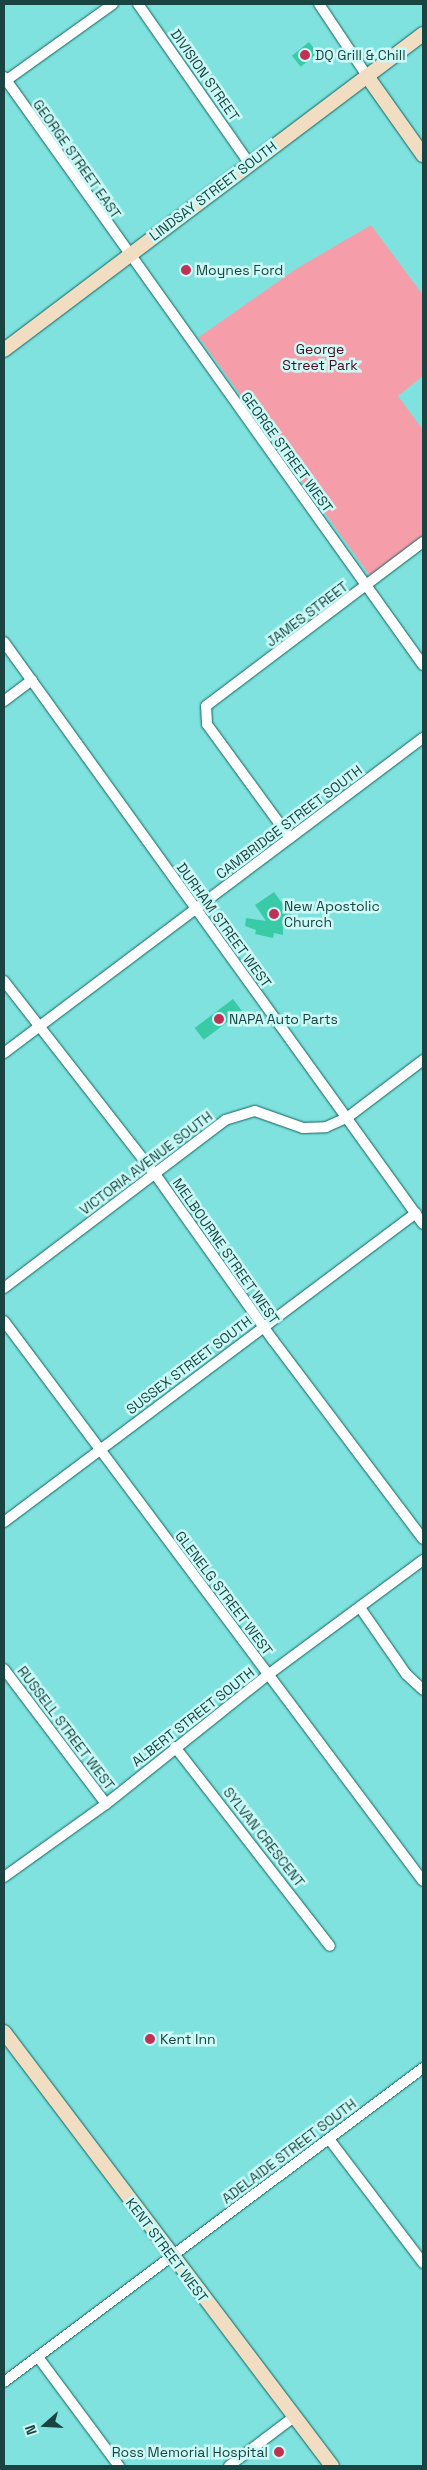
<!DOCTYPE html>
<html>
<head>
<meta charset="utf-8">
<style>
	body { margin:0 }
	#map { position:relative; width:427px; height:2470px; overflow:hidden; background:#80e2de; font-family:"Space Grotesk",sans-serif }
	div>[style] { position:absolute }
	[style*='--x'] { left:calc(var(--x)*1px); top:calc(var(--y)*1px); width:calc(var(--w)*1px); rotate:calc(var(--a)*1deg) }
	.green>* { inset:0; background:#f59ea9 }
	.building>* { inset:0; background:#39cba6; transform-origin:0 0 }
	.roads { filter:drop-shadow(0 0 1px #0f6461) drop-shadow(0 0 1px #0f6461) }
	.street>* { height:10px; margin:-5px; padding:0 5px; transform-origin:5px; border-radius:5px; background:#fff }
	.secondary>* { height:14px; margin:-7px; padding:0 7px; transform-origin:7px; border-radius:7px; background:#f0ddc2 }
	.dots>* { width:14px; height:14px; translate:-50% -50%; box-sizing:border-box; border:2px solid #ccfaf7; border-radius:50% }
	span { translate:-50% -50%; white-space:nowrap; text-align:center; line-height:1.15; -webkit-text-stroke:5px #ccfaf7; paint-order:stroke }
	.poi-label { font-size:14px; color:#1a4442 }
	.left { translate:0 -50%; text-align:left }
	.right { translate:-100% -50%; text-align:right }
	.street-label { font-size:14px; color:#1a4442 }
	.park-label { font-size:14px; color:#4e0b1d }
	.frame { position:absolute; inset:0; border:5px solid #1a4442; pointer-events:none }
	.north { position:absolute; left:20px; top:2400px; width:50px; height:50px; -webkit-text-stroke:4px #ccfaf7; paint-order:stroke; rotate:251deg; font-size:14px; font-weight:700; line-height:20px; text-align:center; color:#1a4442 }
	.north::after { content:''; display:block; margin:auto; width:18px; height:22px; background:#1a4442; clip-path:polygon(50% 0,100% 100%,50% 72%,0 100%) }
</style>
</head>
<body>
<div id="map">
	<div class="green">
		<i style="clip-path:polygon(371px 225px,423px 295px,423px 376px,398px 396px,423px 430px,423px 543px,373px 580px,199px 337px,296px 269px)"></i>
	</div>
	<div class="building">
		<i style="left:309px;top:42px;width:14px;height:22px;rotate:51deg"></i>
		<i style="clip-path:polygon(274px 892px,291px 915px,283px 920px,283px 935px,274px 933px,273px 938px,255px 934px,256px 930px,245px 926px,246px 918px,266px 921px,255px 905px)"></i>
		<i style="left:233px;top:999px;width:15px;height:48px;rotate:53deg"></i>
	</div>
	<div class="roads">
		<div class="street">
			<i style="--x:138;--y:4;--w:194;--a:55.1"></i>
			<i style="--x:319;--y:4;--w:87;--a:56.3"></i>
			<i style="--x:4;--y:77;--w:722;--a:54.53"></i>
			<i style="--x:4;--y:82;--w:134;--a:-35.6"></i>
			<i style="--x:4;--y:642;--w:717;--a:54.25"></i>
			<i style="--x:4;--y:701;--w:35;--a:-37"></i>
			<i style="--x:290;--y:838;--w:141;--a:-126.1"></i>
			<i style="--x:207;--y:724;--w:18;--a:-93"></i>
			<i style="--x:206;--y:706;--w:272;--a:-37.1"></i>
			<i style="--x:4;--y:981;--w:245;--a:52"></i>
			<i style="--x:155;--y:1174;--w:204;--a:54.6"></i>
			<i style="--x:273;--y:1340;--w:249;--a:53"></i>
			<i style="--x:4;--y:1053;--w:524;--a:-36.94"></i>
			<i style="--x:4;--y:1288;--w:278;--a:-37.2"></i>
			<i style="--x:225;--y:1120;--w:31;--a:-17"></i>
			<i style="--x:255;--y:1111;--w:51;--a:19.5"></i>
			<i style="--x:303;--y:1128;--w:23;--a:-2"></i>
			<i style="--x:326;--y:1127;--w:24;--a:-24"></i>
			<i style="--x:348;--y:1117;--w:94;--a:-37.2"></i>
			<i style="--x:4;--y:1321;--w:699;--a:53.2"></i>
			<i style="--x:4;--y:1522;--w:515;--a:-36.87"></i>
			<i style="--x:361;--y:1609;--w:79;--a:55.3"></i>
			<i style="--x:406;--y:1674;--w:23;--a:43"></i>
			<i style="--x:4;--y:1669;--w:169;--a:52.9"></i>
			<i style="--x:175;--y:1747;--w:252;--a:52.1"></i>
			<i style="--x:4;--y:1877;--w:125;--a:-35.6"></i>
			<i style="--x:106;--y:1804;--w:208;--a:-38.6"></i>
			<i style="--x:269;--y:1674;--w:192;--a:-36.5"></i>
			<i style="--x:329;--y:2139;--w:156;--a:52.8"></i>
			<i style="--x:38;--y:2357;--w:136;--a:53.4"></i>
			<i style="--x:4;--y:2382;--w:524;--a:-36.85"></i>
			<i style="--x:229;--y:2466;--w:83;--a:-37.1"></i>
		</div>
		<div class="secondary">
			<i style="--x:367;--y:76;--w:97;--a:54.7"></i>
			<i style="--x:4;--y:350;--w:525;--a:-37.02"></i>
			<i style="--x:4;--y:2032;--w:544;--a:52.92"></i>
		</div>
	</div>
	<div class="dots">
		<i style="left:305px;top:55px;background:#c13154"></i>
		<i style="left:186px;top:270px;background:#c13154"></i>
		<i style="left:274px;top:914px;background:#c13154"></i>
		<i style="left:219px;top:1019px;background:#c13154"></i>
		<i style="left:150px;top:2039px;background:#c13154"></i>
		<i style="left:279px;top:2452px;background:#c13154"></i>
	</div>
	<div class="poi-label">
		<span class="left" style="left:315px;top:55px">DQ Grill &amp; Chill</span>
		<span class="left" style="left:196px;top:270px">Moynes Ford</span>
		<span class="left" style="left:284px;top:914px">New Apostolic<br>Church</span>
		<span class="left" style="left:229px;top:1019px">NAPA Auto Parts</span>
		<span class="left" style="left:160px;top:2039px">Kent Inn</span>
		<span class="right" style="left:268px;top:2452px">Ross Memorial Hospital</span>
	</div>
	<div class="street-label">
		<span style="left:205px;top:75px;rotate:55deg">DIVISION STREET</span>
		<span style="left:77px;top:159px;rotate:55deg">GEORGE STREET EAST</span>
		<span style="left:213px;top:191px;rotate:-37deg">LINDSAY STREET SOUTH</span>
		<span style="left:287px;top:452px;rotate:54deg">GEORGE STREET WEST</span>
		<span style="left:307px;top:614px;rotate:-37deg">JAMES STREET</span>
		<span style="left:289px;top:822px;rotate:-37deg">CAMBRIDGE STREET SOUTH</span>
		<span style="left:224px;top:925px;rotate:54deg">DURHAM STREET WEST</span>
		<span style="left:146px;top:1163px;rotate:-37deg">VICTORIA AVENUE SOUTH</span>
		<span style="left:226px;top:1251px;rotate:55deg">MELBOURNE STREET WEST</span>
		<span style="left:189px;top:1365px;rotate:-37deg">SUSSEX STREET SOUTH</span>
		<span style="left:224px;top:1593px;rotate:53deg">GLENELG STREET WEST</span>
		<span style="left:193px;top:1717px;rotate:-38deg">ALBERT STREET SOUTH</span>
		<span style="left:66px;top:1728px;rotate:53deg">RUSSELL STREET WEST</span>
		<span style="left:264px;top:1837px;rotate:52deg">SYLVAN CRESCENT</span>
		<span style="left:289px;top:2151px;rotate:-37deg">ADELAIDE STREET SOUTH</span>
		<span style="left:167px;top:2250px;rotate:53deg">KENT STREET WEST</span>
	</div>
	<div class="park-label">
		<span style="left:320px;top:357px">George<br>Street Park</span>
	</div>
	<div class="frame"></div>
	<div class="north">N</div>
</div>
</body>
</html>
